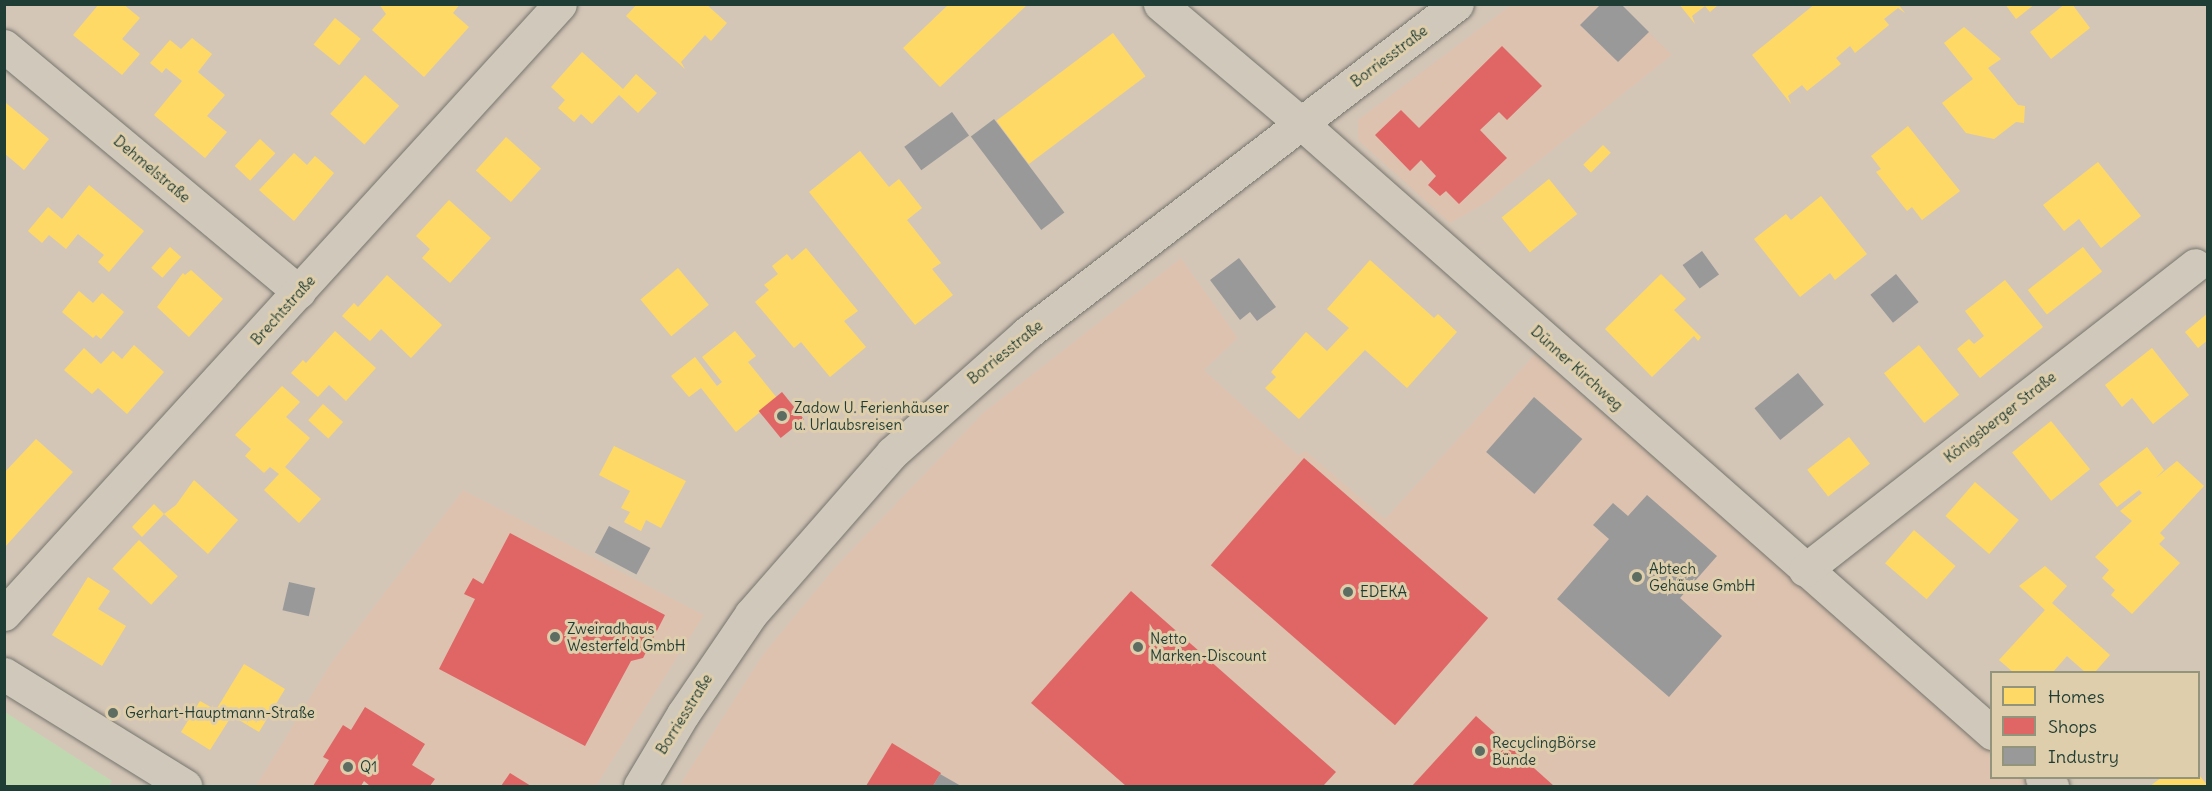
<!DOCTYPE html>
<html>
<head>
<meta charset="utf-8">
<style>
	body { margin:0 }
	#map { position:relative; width:2212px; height:791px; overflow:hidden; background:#d4c6b7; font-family:Delius,sans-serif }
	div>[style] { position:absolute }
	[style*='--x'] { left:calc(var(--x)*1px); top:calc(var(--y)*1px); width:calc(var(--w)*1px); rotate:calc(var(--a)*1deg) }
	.built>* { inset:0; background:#dcc2af }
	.green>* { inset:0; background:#c0d8b0 }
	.homes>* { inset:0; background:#ffd966; transform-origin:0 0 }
	.shops>* { inset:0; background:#e06666; transform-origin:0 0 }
	.industry>* { inset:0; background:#999; transform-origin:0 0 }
	.roads { filter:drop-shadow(0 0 2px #76756d) drop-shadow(0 0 2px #76756d) }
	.minor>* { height:33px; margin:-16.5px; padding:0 16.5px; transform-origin:16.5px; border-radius:16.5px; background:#cfc8bb }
	.tertiary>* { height:33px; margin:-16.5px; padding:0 16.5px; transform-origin:16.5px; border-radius:16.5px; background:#cfc8bb }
	.secondary>* { height:33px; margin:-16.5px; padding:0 16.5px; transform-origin:16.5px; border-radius:16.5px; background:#cfc8bb }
	.dots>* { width:16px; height:16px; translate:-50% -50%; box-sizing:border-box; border:3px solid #dfceab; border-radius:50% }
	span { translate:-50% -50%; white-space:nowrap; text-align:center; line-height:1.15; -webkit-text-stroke:6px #dfceab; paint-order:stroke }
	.street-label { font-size:15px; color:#1f3d34 }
	.poi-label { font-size:15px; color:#1f3d34 }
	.left { translate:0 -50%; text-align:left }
	.frame { position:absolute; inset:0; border:6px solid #1f3d34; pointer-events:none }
	.legend { position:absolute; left:1990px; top:671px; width:210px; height:108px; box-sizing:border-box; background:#dfceab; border:2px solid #92947b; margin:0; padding:8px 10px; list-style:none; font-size:18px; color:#1f3d34 }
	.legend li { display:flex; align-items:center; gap:12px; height:30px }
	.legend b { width:30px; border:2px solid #92947b }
</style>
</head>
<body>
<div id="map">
	<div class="built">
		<i style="clip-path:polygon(1511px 5px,1621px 5px,1672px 55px,1487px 202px,1450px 223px,1358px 140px,1358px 120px)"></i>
		<i style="clip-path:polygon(1181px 258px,1238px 338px,1204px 370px,1298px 455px,1306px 451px,1385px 519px,1535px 354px,1991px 750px,1992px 778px,2023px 778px,2034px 786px,679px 786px,764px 653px,837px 565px,983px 413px)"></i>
		<i style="clip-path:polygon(463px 490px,704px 615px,596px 786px,256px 786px,331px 663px)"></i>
	</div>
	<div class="green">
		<i style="clip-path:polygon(5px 712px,112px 781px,109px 786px,5px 786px)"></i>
	</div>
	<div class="homes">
		<i style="clip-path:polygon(99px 4px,123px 4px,140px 18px,122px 39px,140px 54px,122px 75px,73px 35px)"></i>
		<i style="clip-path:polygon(379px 4px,460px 4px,453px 13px,469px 27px,424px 77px,372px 30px,386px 14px)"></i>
		<i style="clip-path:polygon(637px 4px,706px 4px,727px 23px,711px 41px,705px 35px,681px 62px,685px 69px,626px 16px)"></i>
		<i style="clip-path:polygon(949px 4px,1028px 4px,940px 87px,903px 48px)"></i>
		<i style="clip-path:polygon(1679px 4px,1719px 4px,1710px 12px,1705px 6px,1692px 16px,1695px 24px)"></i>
		<i style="clip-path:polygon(1815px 4px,1898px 4px,1905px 13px,1898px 8px,1884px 19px,1889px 25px,1855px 53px,1850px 46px,1836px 58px,1841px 64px,1807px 91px,1802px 85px,1788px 96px,1791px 104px,1752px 55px)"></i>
		<i style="clip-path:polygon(2005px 4px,2035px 4px,2016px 19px)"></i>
		<i style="clip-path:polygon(2065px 4px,2072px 4px,2090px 28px,2051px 59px,2030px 32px)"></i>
		<i style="left:335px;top:18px;width:33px;height:34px;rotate:39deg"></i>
		<i style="clip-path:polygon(1964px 27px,2001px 59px,1988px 68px,2018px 105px,2025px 106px,2024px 123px,2016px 122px,1994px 139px,1966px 133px,1942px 103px,1973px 79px,1944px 43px)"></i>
		<i style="left:1113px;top:33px;width:54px;height:146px;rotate:53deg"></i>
		<i style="clip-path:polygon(192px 38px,212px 54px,198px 72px,225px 95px,207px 116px,227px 132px,205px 158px,154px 115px,182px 81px,166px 68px,162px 73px,150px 63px,170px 40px,181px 49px)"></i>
		<i style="clip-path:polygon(582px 52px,623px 89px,636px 74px,657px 93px,638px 113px,619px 95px,592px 124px,581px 114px,574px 122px,558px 108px,565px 100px,551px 87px)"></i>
		<i style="left:365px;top:75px;width:46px;height:52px;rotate:42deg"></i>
		<i style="clip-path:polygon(6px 103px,49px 139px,24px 170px,4px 153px)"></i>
		<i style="clip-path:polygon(1908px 126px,1960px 191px,1922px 220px,1912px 207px,1907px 211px,1876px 172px,1881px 169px,1871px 156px)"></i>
		<i style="left:506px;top:137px;width:47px;height:45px;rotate:42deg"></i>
		<i style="left:260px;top:139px;width:21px;height:37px;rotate:43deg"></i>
		<i style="left:1603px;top:145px;width:11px;height:28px;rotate:45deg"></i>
		<i style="clip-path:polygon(860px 151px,889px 187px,899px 179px,922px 208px,907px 220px,941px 263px,932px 269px,953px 295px,915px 325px,809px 192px)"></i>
		<i style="clip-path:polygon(294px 153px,307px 165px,315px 156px,334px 173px,294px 221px,259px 190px)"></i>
		<i style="clip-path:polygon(2098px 162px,2141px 216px,2101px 248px,2079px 219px,2064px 231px,2043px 205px)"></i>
		<i style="left:1549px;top:179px;width:45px;height:61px;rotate:51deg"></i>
		<i style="clip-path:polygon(89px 185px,144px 231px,109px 272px,98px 262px,104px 255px,78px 234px,66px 249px,49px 235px,42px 243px,28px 231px,48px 207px,62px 219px)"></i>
		<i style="clip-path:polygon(1821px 196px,1867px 254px,1835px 280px,1830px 273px,1800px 297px,1754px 239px,1786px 214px,1791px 220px)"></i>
		<i style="clip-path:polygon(449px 200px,491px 238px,450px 283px,422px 258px,430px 249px,416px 236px)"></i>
		<i style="left:170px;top:247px;width:15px;height:28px;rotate:42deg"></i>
		<i style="left:2083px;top:247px;width:31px;height:70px;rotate:52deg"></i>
		<i style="clip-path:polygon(806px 248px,858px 311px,844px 321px,866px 347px,830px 377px,801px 342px,794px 348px,755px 302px,769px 290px,764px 285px,778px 274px,772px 266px,787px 254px,792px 260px)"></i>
		<i style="clip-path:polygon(1370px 260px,1434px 318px,1438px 314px,1457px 332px,1407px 388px,1365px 350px,1299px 419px,1265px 388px,1276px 377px,1271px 372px,1306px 332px,1327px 351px,1349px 328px,1327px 309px)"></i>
		<i style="left:678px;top:268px;width:48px;height:49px;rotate:50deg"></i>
		<i style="clip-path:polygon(191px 270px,223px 299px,189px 337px,157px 307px,183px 273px,185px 275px)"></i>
		<i style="clip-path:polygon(1661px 274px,1686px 299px,1674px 310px,1701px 337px,1698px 341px,1694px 336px,1652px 377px,1605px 329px)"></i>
		<i style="clip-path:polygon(387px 275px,442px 325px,411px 358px,381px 329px,370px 341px,342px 316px,354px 303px,358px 307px)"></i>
		<i style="clip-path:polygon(2005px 280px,2043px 327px,1980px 378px,1957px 349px,1969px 339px,1974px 344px,1984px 336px,1965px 311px)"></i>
		<i style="clip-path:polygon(79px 291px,93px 303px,102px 293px,124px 312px,101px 339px,96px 335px,93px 338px,62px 312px)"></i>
		<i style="clip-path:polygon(2208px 313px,2208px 340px,2198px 348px,2185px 332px)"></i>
		<i style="clip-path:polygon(335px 331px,376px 368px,346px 401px,329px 385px,318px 397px,291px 373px,303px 360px,306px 363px)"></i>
		<i style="clip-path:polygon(735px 331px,756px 356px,748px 362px,777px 398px,736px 432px,701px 388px,689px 397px,671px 376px,695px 357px,717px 386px,722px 382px,702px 357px)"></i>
		<i style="clip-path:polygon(134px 345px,164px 372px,127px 414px,98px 388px,92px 394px,64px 370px,84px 348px,101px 364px,113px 351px,122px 359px)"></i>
		<i style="left:1919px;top:345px;width:64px;height:45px;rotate:51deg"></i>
		<i style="clip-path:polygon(2152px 348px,2189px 395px,2153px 424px,2132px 398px,2122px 407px,2105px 385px)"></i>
		<i style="clip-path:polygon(282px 386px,300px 402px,286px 417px,310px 438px,285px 467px,321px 499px,299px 523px,264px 490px,279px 474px,270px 467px,264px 473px,245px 456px,251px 449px,235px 435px)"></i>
		<i style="left:323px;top:404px;width:27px;height:22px;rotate:42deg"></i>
		<i style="left:2051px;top:421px;width:62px;height:50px;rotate:51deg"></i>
		<i style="left:1849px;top:437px;width:34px;height:53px;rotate:52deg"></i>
		<i style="clip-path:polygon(36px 439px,73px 472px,4px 548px,4px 473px)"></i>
		<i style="clip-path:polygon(614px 446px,686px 481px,661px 528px,646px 520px,641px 531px,624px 522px,630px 512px,621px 508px,630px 491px,599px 475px)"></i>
		<i style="clip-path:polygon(2147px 447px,2164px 470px,2156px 478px,2177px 461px,2204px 486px,2160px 533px,2165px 538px,2159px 544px,2180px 563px,2132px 614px,2111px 595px,2115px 590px,2102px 578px,2109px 570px,2095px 557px,2132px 521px,2120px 511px,2142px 493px,2139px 490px,2117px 507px,2099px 484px)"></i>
		<i style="clip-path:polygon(194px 480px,238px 520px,208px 554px,164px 514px,142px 537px,132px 527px,154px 504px,164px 514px,176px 505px)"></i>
		<i style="left:1975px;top:482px;width:58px;height:45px;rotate:41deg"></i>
		<i style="left:1914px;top:530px;width:55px;height:44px;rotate:41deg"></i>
		<i style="left:139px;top:540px;width:53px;height:39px;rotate:43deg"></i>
		<i style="clip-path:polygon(2045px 566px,2067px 586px,2052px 603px,2110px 655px,2095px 672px,2085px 672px,2067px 656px,2053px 672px,2013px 672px,1999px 660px,2045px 610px,2019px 586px)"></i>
		<i style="clip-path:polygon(88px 577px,110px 591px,98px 609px,126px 626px,102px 666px,52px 635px)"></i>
		<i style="clip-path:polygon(244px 664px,285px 689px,259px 732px,239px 720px,229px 720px,210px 750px,181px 732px,200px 701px,216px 710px)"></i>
		<i style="clip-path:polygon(2199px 775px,2208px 786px,2150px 786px,2161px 778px)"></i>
	</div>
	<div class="shops">
		<i style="clip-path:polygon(1502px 46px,1542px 86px,1507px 120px,1499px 112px,1480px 130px,1507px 158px,1459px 204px,1446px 191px,1440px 196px,1428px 185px,1436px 176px,1421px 160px,1410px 171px,1375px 135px,1401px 110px,1419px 128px)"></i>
		<i style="left:782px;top:392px;width:35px;height:30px;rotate:51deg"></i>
		<i style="left:1304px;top:458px;width:244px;height:142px;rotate:41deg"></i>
		<i style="clip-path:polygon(510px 533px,665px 615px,643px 658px,631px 661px,585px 746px,439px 669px,475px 599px,464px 594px,473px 578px,483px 584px)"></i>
		<i style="clip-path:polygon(1131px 591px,1336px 772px,1323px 786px,1126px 786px,1031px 703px)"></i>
		<i style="clip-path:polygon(365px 707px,425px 744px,412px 765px,435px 779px,430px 786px,370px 786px,364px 781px,361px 786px,313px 786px,329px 760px,323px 757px,343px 725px,351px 730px)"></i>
		<i style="clip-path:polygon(1476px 716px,1554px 786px,1412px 786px)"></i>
		<i style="clip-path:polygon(892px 743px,941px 773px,933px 786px,866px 786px)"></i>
		<i style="clip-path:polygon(510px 773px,531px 786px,501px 786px)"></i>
	</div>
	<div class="industry">
		<i style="clip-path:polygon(1601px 4px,1621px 4px,1649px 32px,1618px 62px,1580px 25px)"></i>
		<i style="left:952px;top:112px;width:29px;height:59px;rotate:54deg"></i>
		<i style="left:994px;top:119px;width:117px;height:29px;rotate:53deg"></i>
		<i style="left:1702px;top:251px;width:29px;height:24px;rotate:54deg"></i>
		<i style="clip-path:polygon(1239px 258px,1276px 307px,1257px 321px,1250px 312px,1240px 320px,1210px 280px)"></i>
		<i style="left:1896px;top:274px;width:36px;height:33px;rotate:51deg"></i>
		<i style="left:1798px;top:373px;width:41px;height:56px;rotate:51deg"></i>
		<i style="left:1534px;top:397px;width:64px;height:73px;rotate:41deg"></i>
		<i style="clip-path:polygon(1647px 495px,1717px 556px,1680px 598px,1722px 636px,1669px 697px,1557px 599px,1609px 539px,1593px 525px,1613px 503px,1628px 516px)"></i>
		<i style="left:609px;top:526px;width:47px;height:30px;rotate:28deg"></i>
		<i style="left:289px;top:582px;width:27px;height:29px;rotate:13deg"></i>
		<i style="clip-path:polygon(940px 774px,961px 786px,933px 786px)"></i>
	</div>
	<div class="roads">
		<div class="minor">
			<i style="--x:1160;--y:4;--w:185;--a:40.2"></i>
			<i style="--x:1301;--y:123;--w:922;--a:41.44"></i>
			<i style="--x:4;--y:46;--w:384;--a:39.8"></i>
			<i style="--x:1805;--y:570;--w:495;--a:-38"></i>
			<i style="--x:4;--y:614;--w:825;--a:-47.65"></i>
			<i style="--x:2042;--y:778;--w:13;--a:39"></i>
		</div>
		<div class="tertiary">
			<i style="--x:4;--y:674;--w:213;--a:31.7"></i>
		</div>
		<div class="secondary">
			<i style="--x:640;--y:786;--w:84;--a:-59.2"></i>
			<i style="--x:683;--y:714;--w:121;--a:-55.8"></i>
			<i style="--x:751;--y:614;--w:214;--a:-48.8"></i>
			<i style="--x:892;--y:453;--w:181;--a:-41.6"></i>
			<i style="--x:1027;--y:333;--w:541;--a:-37.42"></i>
		</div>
	</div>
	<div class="dots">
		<i style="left:782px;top:416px;background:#5e6d62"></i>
		<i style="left:1637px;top:577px;background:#5e6d62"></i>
		<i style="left:1348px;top:592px;background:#5e6d62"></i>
		<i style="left:555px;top:637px;background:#5e6d62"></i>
		<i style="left:1138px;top:647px;background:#5e6d62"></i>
		<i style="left:113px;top:713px;background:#5e6d62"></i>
		<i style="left:1480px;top:751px;background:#5e6d62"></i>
		<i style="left:348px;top:767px;background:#5e6d62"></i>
	</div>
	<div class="street-label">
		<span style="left:1389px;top:56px;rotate:-37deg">Borriesstraße</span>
		<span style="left:152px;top:169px;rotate:40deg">Dehmelstraße</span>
		<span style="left:283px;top:310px;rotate:-48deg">Brechtstraße</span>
		<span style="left:1005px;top:352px;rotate:-39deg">Borriesstraße</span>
		<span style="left:1577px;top:368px;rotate:42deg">Dünner Kirchweg</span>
		<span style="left:2000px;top:417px;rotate:-38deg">Königsberger Straße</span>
		<span style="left:684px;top:714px;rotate:-58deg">Borriesstraße</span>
	</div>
	<div class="poi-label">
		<span class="left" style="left:794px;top:416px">Zadow U. Ferienhäuser<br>u. Urlaubsreisen</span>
		<span class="left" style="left:1649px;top:577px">Abtech<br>Gehäuse GmbH</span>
		<span class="left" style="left:1360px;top:592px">EDEKA</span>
		<span class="left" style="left:567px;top:637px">Zweiradhaus<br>Westerfeld GmbH</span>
		<span class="left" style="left:1150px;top:647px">Netto<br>Marken-Discount</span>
		<span class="left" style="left:125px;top:713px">Gerhart-Hauptmann-Straße</span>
		<span class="left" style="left:1492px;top:751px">RecyclingBörse<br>Bünde</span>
		<span class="left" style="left:360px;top:767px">Q1</span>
	</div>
	<div class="frame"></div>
	<ul class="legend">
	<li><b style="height:16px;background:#ffd966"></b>Homes</li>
	<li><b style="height:16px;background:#e06666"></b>Shops</li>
	<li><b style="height:16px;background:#999"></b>Industry</li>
	</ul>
</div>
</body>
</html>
